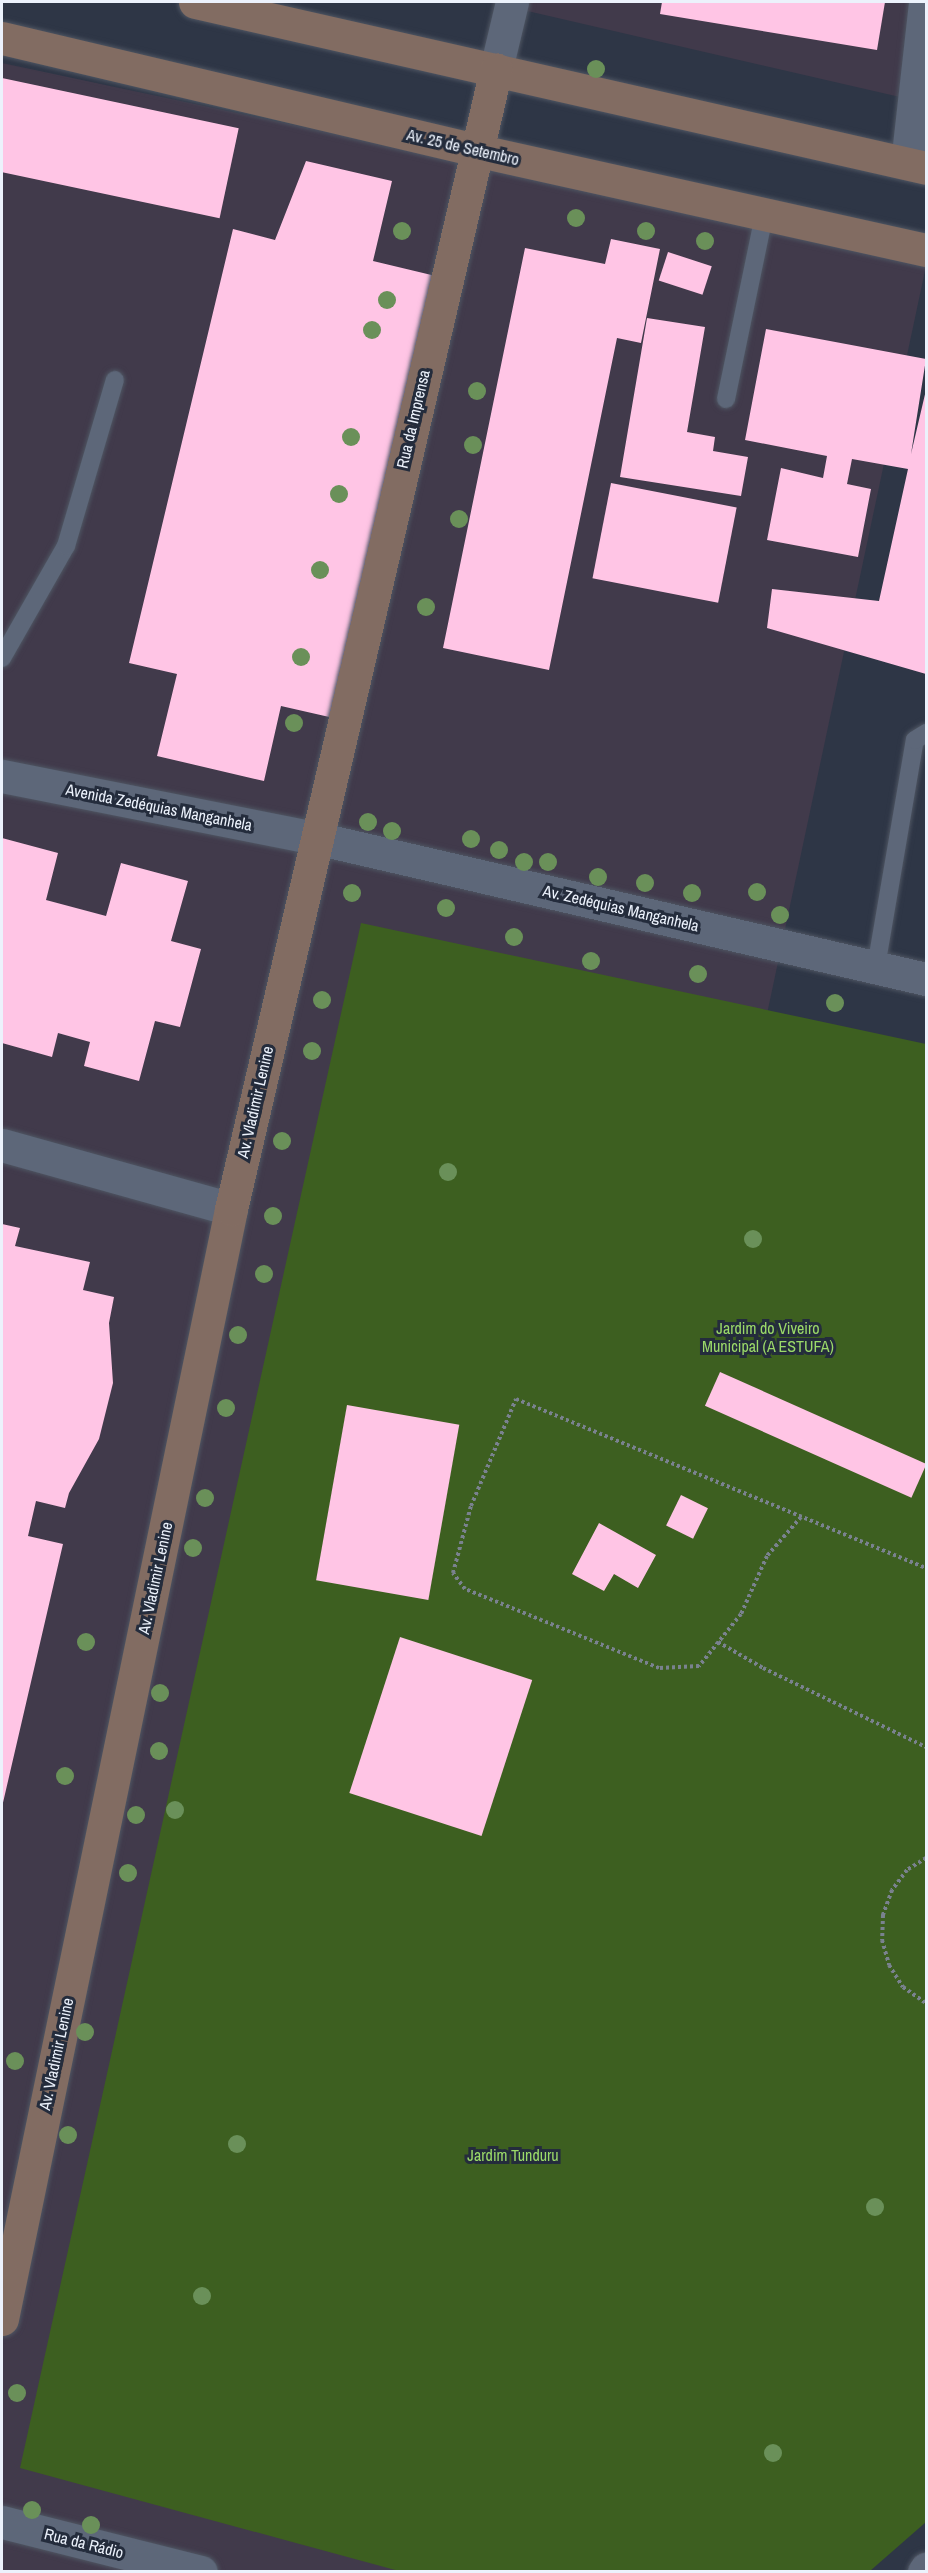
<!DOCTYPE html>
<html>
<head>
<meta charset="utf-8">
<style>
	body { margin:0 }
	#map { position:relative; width:928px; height:2573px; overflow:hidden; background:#2e3646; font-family:"Archivo Narrow",sans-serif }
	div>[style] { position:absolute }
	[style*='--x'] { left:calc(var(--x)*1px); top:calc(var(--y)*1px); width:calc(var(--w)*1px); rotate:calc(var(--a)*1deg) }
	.commercial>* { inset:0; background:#413a4b; transform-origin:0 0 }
	.green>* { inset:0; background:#3d5f20 }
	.building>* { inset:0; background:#ffc5e5; transform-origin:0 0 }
	.path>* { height:4px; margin-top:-2px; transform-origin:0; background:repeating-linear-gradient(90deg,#7a828f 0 3px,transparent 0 6px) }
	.roads { filter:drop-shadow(0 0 2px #4e5562) drop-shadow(0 0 2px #4e5562) }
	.service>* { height:18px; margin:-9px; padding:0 9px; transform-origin:9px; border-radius:9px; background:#5d6779 }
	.minor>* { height:33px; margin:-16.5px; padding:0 16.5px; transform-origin:16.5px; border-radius:16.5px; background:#5d6779 }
	.secondary>* { height:33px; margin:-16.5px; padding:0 16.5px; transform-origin:16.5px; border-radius:16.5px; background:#826c62 }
	.trees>* { width:18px; height:18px; margin:-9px; border-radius:50%; background:#6a9059 }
	span { translate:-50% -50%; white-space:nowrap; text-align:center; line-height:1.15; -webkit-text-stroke:6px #242c3c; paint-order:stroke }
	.street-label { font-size:16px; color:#ecf2fc }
	.park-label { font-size:16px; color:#9bda69 }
	.frame { position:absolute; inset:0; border:3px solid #ecf2fc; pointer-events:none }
</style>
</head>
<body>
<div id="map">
	<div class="commercial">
		<i style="clip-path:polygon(488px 2px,926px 2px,926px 103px)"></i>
		<i style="left:2px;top:63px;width:946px;height:2508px;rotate:12deg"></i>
	</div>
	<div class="green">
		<i style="clip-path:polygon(361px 923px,926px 1044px,926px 2522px,870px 2571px,399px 2571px,20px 2468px)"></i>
	</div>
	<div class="building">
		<i style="clip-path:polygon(662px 2px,885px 2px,877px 50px,660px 14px)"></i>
		<i style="left:2px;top:78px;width:242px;height:92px;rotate:12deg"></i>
		<i style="clip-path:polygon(306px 161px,392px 181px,373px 261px,444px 278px,338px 719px,281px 706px,264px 781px,157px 756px,177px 674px,129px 663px,233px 229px,275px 240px)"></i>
		<i style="clip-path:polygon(611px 239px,660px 249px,641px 343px,617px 338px,549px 670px,443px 648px,525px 248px,605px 264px)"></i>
		<i style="left:668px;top:252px;width:46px;height:30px;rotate:18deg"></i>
		<i style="clip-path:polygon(647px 318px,705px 327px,687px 432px,715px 437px,713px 451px,748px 457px,741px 496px,620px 477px)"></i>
		<i style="clip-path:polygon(766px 329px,926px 359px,911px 454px,926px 390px,926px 674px,767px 628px,772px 589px,879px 601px,908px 469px,852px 459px,847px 484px,871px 489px,858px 557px,767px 540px,781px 468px,823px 478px,827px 456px,745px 440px)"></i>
		<i style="left:611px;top:483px;width:128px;height:97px;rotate:11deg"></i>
		<i style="clip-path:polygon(2px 838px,58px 853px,46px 900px,106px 916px,121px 863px,188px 881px,171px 941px,201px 949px,180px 1027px,155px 1021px,139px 1081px,84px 1066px,90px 1042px,58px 1033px,52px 1057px,2px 1043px)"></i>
		<i style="clip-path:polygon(2px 1224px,20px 1228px,15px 1246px,90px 1262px,83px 1290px,114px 1297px,109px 1323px,113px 1383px,99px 1439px,69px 1493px,65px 1508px,36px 1501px,28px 1536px,63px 1544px,2px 1807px)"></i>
		<i style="left:720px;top:1372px;width:226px;height:37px;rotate:24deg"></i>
		<i style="left:347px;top:1405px;width:114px;height:178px;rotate:10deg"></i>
		<i style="left:681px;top:1495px;width:30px;height:34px;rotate:26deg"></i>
		<i style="clip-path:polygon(599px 1523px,656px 1555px,638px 1588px,614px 1574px,604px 1591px,572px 1574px)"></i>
		<i style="left:400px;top:1637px;width:139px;height:164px;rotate:18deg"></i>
	</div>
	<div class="path">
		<i style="--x:801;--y:1517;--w:52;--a:131.1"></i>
		<i style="--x:767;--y:1556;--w:64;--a:114.1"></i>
		<i style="--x:741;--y:1614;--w:67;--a:128.9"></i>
		<i style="--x:699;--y:1666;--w:40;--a:177.1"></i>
		<i style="--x:659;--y:1668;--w:209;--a:-157.8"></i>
		<i style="--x:465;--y:1589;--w:20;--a:-127"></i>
		<i style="--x:453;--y:1573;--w:69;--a:-75"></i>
		<i style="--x:471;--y:1506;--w:116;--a:-67.2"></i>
		<i style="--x:516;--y:1399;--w:443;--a:22.4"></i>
		<i style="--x:718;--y:1642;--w:52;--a:30"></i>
		<i style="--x:763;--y:1668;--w:181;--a:25.9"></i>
		<i style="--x:926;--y:1858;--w:22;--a:148"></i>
		<i style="--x:907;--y:1870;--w:25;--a:127"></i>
		<i style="--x:892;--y:1890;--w:27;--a:110"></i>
		<i style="--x:883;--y:1915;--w:25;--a:92"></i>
		<i style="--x:882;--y:1940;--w:26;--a:74"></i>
		<i style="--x:889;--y:1965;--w:26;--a:58"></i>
		<i style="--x:903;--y:1987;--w:28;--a:35"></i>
	</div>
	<div class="roads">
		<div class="service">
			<i style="--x:726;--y:399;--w:188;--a:-78.3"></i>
			<i style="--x:2;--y:658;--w:129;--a:-60.3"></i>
			<i style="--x:66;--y:546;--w:173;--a:-73.6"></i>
			<i style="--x:876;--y:967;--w:230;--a:-80.3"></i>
			<i style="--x:915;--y:740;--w:13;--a:-32"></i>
		</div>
		<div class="minor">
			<i style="--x:496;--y:69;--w:69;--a:-76.6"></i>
			<i style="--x:907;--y:163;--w:162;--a:-83.6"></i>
			<i style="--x:2;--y:776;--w:320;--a:11.2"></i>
			<i style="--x:316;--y:838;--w:626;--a:13.02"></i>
			<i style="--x:2;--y:1145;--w:238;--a:15.6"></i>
			<i style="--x:2;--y:2522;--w:205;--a:14.1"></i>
			<i style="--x:924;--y:2572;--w:4;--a:-56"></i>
		</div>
		<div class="secondary">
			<i style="--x:195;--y:2;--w:750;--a:12.79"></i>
			<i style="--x:2;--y:38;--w:486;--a:13.3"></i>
			<i style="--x:475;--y:150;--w:462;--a:12.5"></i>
			<i style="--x:2;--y:2319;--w:1133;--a:-78.34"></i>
			<i style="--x:231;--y:1209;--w:1170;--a:-76.91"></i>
		</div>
	</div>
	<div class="trees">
		<i style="left:596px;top:69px"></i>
		<i style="left:576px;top:218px"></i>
		<i style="left:402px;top:231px"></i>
		<i style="left:646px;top:231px"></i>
		<i style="left:705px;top:241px"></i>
		<i style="left:387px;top:300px"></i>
		<i style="left:372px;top:330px"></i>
		<i style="left:477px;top:391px"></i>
		<i style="left:351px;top:437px"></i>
		<i style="left:473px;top:445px"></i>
		<i style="left:339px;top:494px"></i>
		<i style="left:459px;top:519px"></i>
		<i style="left:320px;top:570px"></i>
		<i style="left:426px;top:607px"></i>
		<i style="left:301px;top:657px"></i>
		<i style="left:294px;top:723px"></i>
		<i style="left:368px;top:822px"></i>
		<i style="left:392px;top:831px"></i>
		<i style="left:471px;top:839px"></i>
		<i style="left:499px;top:850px"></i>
		<i style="left:524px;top:862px"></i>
		<i style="left:548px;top:862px"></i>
		<i style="left:598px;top:877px"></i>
		<i style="left:645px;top:883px"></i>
		<i style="left:757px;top:892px"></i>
		<i style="left:352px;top:893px"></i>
		<i style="left:692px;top:893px"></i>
		<i style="left:446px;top:908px"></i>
		<i style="left:780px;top:915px"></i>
		<i style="left:514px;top:937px"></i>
		<i style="left:591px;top:961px"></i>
		<i style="left:698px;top:974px"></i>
		<i style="left:322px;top:1000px"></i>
		<i style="left:835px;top:1003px"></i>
		<i style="left:312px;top:1051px"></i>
		<i style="left:282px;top:1141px"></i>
		<i style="left:448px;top:1172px"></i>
		<i style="left:273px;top:1216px"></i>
		<i style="left:753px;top:1239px"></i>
		<i style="left:264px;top:1274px"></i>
		<i style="left:238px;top:1335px"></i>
		<i style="left:226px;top:1408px"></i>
		<i style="left:205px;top:1498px"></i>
		<i style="left:193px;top:1548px"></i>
		<i style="left:86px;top:1642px"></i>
		<i style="left:160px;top:1693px"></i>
		<i style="left:159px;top:1751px"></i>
		<i style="left:65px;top:1776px"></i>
		<i style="left:175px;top:1810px"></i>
		<i style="left:136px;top:1815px"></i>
		<i style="left:128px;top:1873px"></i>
		<i style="left:85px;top:2032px"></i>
		<i style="left:15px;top:2061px"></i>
		<i style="left:68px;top:2135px"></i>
		<i style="left:237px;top:2144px"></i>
		<i style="left:875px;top:2207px"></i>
		<i style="left:202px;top:2296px"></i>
		<i style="left:17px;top:2393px"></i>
		<i style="left:773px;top:2453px"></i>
		<i style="left:32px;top:2510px"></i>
		<i style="left:91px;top:2525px"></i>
	</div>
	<div class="street-label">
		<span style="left:463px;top:147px;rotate:13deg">Av. 25 de Setembro</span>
		<span style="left:413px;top:419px;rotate:-77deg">Rua da Imprensa</span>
		<span style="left:159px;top:807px;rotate:11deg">Avenida Zedéquias Manganhela</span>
		<span style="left:621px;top:908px;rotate:13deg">Av. Zedéquias Manganhela</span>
		<span style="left:255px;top:1102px;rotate:-77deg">Av. Vladimir Lenine</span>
		<span style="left:155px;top:1578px;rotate:-78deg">Av. Vladimir Lenine</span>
		<span style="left:56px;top:2054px;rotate:-78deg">Av. Vladimir Lenine</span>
		<span style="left:84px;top:2543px;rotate:14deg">Rua da Rádio</span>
	</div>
	<div class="park-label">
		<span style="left:768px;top:1337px">Jardim do Viveiro<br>Municipal (A ESTUFA)</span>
		<span style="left:513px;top:2155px">Jardim Tunduru</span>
	</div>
	<div class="frame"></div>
</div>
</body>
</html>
